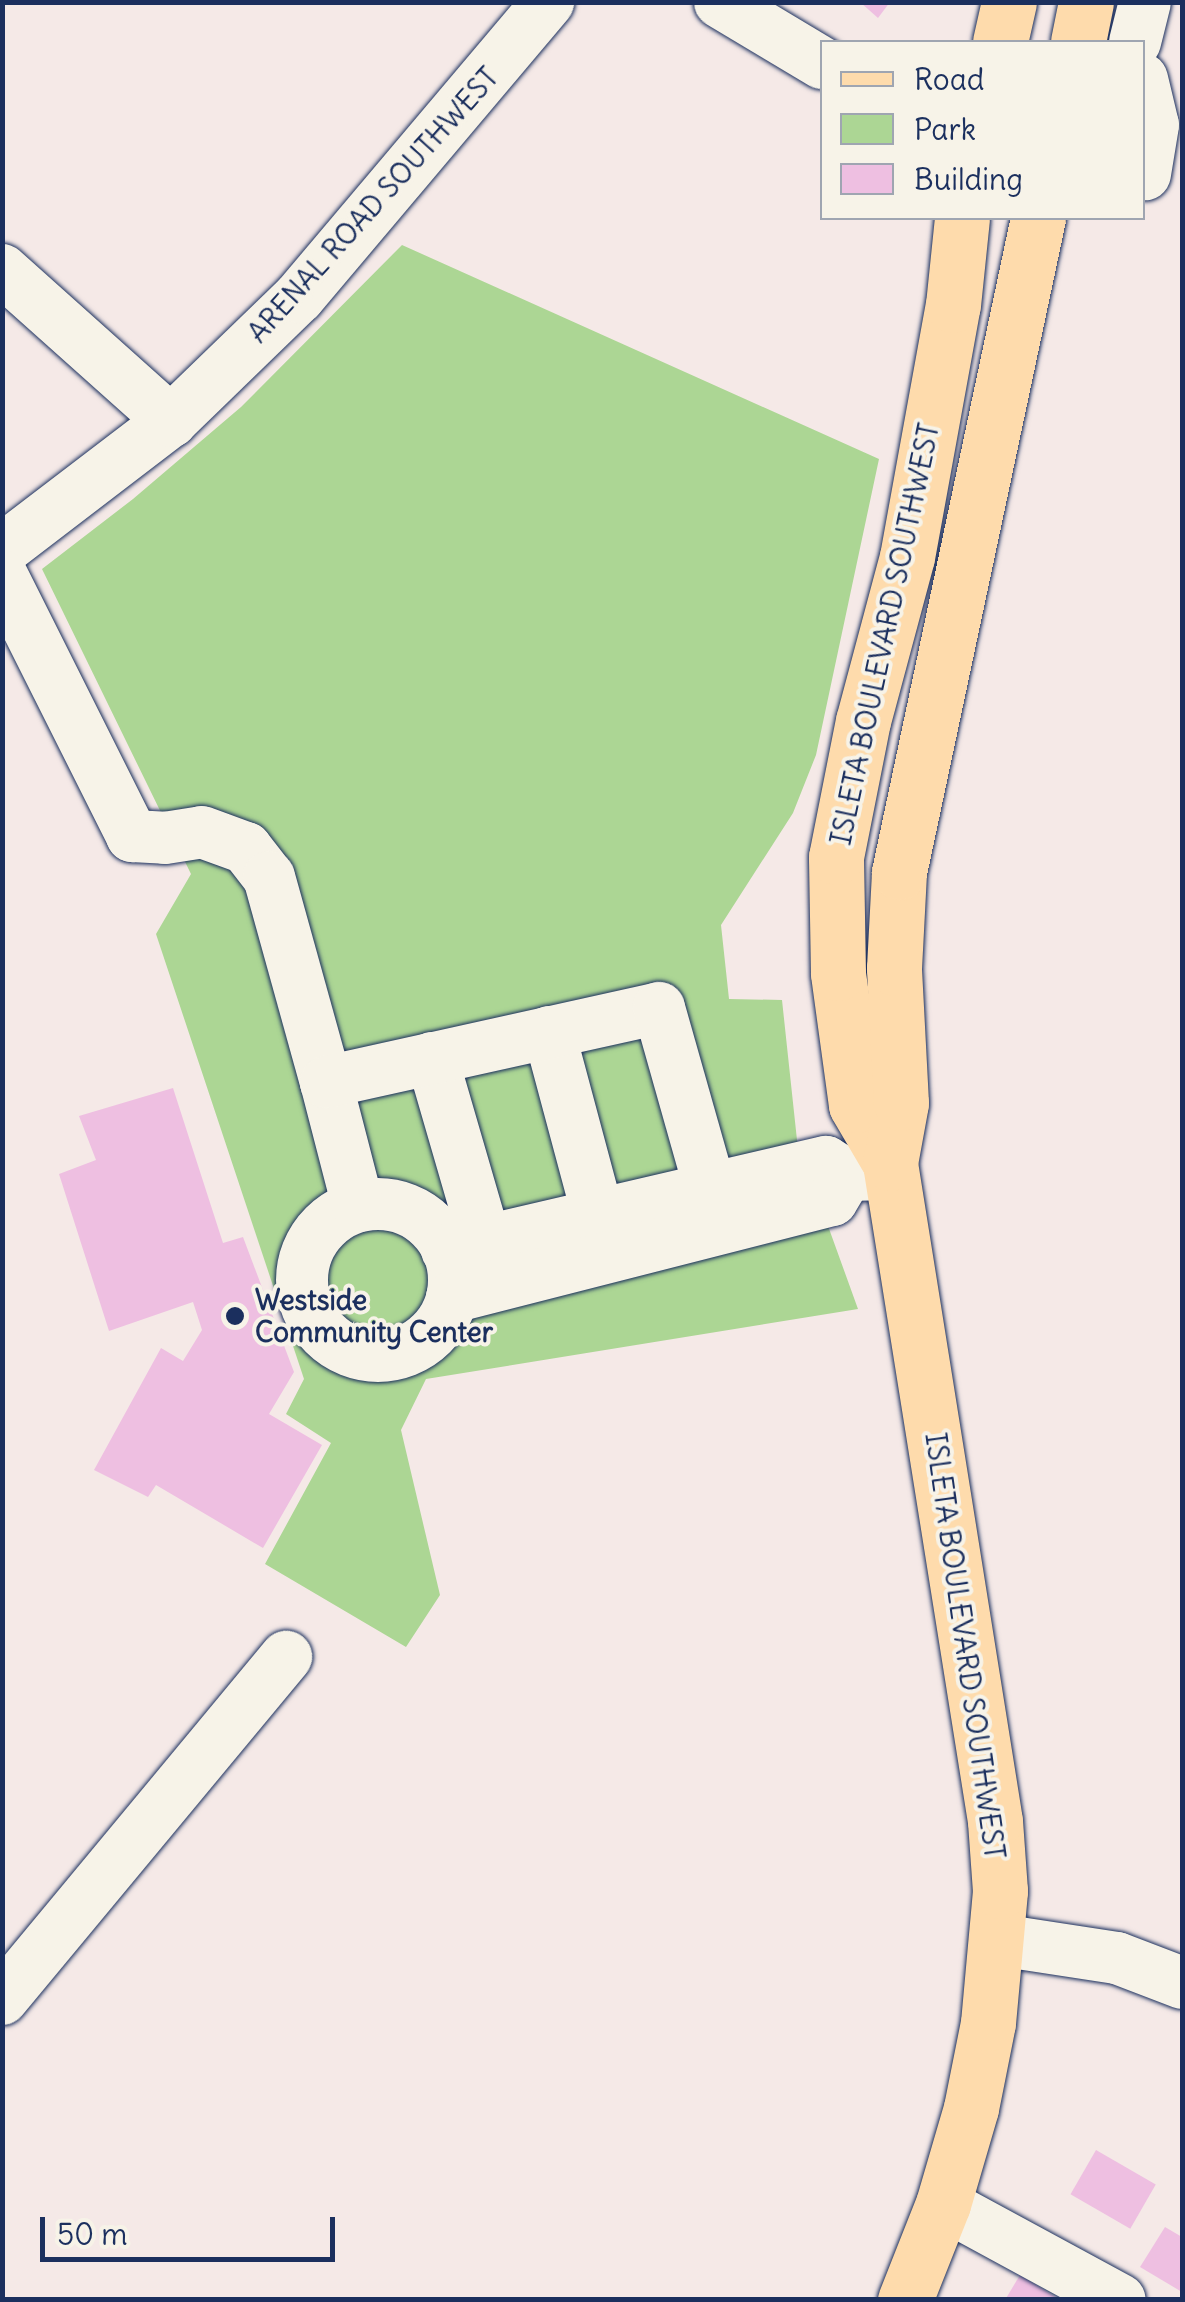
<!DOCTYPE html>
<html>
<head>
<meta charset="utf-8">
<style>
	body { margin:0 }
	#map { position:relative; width:1185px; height:2302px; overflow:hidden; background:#f5e9e7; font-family:Delius,sans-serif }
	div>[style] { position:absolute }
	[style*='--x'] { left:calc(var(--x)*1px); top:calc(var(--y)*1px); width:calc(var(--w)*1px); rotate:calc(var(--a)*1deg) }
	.green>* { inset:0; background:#acd694 }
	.building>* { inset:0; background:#eebfe1; transform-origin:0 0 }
	.roads { filter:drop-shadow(0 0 2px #1b2f5e) drop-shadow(0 0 2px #1b2f5e) }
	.minor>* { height:52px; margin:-26px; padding:0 26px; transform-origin:26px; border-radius:26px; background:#f7f3e8 }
	.minor>.ring { margin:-26px; padding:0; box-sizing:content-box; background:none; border:52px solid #f7f3e8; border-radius:50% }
	.major>* { height:55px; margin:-27.5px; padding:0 27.5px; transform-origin:27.5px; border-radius:27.5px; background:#fedbac }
	.dots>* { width:28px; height:28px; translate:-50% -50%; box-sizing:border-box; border:5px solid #f7f3e8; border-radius:50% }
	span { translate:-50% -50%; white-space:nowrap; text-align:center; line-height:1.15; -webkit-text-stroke:8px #f7f3e8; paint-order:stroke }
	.street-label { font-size:28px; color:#1b2f5e }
	.poi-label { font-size:28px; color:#1b2f5e; font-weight:700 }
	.left { translate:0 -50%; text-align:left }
	.frame { position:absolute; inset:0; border:5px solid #1b2f5e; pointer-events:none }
	.legend { position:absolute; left:820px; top:40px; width:325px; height:180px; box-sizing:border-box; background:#f7f3e8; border:2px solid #9fa5b1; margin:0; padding:12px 18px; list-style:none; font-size:30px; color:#1b2f5e }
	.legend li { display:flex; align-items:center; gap:20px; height:50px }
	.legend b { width:50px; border:2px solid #9fa5b1 }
	.scale { position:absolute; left:40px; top:2217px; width:295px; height:45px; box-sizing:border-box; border:5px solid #1b2f5e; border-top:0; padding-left:12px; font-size:30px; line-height:35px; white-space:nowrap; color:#1b2f5e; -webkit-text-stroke:8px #f7f3e8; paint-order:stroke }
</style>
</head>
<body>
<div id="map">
	<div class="green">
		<i style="clip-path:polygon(402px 245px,879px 459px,816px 755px,793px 813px,721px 925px,729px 999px,782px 1000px,797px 1140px,858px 1309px,426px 1379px,401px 1430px,440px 1595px,406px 1647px,265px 1564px,331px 1443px,286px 1414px,304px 1379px,156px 934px,191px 874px,42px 569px,133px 499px,241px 407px)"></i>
	</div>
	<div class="building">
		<i style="clip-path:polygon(860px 2px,890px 2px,878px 18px)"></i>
		<i style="clip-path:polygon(173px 1088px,223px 1243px,243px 1237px,294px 1372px,269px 1414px,322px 1445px,263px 1548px,156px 1485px,148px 1497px,94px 1470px,161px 1348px,183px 1361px,202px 1330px,193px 1302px,109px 1331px,59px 1174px,96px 1160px,79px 1116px)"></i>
		<i style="left:1096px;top:2150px;width:69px;height:51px;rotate:30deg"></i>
		<i style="clip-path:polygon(1165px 2227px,1182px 2237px,1182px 2292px,1140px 2267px)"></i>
		<i style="clip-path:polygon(1020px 2275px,1060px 2300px,1005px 2300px)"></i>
	</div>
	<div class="roads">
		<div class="minor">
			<i style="--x:720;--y:2;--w:119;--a:30.9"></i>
			<i style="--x:1135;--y:42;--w:41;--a:-76"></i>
			<i style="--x:1142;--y:79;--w:47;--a:76.6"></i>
			<i style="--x:1153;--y:125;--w:50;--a:99.3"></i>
			<i style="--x:2;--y:270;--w:227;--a:41.8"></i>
			<i style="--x:2;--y:550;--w:213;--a:-37.4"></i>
			<i style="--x:171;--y:421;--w:178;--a:-44.1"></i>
			<i style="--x:299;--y:297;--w:386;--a:-49.8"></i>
			<i style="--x:2;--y:576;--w:291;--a:63.4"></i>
			<i style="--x:132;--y:836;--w:33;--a:3"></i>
			<i style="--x:165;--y:838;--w:37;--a:-9"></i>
			<i style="--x:202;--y:832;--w:47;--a:20"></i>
			<i style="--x:246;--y:848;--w:37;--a:52"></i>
			<i style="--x:269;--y:877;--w:213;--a:74.5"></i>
			<i style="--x:549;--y:1032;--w:224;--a:75"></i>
			<i style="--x:432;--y:1058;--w:191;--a:73.8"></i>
			<i class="ring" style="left:302px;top:1204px;width:100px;height:100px"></i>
			<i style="--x:358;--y:1206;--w:128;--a:-104.5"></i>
			<i style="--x:326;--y:1082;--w:341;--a:-12.5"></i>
			<i style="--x:659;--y:1008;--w:187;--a:74.2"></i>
			<i style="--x:447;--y:1250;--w:389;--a:-13.1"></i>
			<i style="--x:826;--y:1162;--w:25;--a:32"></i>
			<i style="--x:847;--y:1175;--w:45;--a:-1.3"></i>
			<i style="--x:452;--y:1297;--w:392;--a:-14.3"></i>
			<i style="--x:832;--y:1200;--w:29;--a:-59"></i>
			<i style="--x:999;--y:1940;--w:119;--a:8.7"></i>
			<i style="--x:1117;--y:1958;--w:70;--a:21"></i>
			<i style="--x:2;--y:1999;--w:445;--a:-50.3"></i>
			<i style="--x:943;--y:2204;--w:201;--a:28.5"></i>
		</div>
		<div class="major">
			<i style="--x:1000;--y:42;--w:41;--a:-77.3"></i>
			<i style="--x:1078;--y:42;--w:41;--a:-78.7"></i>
			<i style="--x:890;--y:1163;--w:67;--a:-120.4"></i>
			<i style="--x:856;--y:1105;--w:133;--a:-97.8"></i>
			<i style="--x:838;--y:973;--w:116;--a:-91"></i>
			<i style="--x:836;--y:857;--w:139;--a:-78.8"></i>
			<i style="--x:863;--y:721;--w:170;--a:-75"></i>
			<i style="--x:907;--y:557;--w:256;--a:-79.7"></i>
			<i style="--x:953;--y:305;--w:87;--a:-84.1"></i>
			<i style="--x:905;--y:2300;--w:103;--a:-68.4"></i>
			<i style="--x:943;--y:2204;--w:100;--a:-73.7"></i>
			<i style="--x:971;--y:2108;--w:87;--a:-78.7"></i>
			<i style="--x:988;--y:2023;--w:133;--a:-84.8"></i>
			<i style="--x:1000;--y:1891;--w:70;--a:-94.1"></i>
			<i style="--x:995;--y:1821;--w:666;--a:-99.07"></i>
			<i style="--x:890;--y:1163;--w:61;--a:-79.6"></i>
			<i style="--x:901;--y:1103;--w:135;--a:-93"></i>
			<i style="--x:894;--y:968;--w:96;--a:-87"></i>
			<i style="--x:899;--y:872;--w:669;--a:-78"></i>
		</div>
	</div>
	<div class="dots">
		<i style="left:235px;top:1316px;background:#1b2f5e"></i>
	</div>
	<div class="street-label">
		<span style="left:373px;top:205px;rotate:-48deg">ARENAL ROAD SOUTHWEST</span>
		<span style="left:885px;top:634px;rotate:-78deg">ISLETA BOULEVARD SOUTHWEST</span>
		<span style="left:965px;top:1646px;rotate:82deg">ISLETA BOULEVARD SOUTHWEST</span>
	</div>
	<div class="poi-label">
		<span class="left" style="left:255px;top:1316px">Westside<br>Community Center</span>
	</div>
	<div class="frame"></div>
	<ul class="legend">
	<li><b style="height:12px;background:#fedbac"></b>Road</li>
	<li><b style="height:28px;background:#acd694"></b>Park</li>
	<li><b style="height:28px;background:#eebfe1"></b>Building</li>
	</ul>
	<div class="scale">50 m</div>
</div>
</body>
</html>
